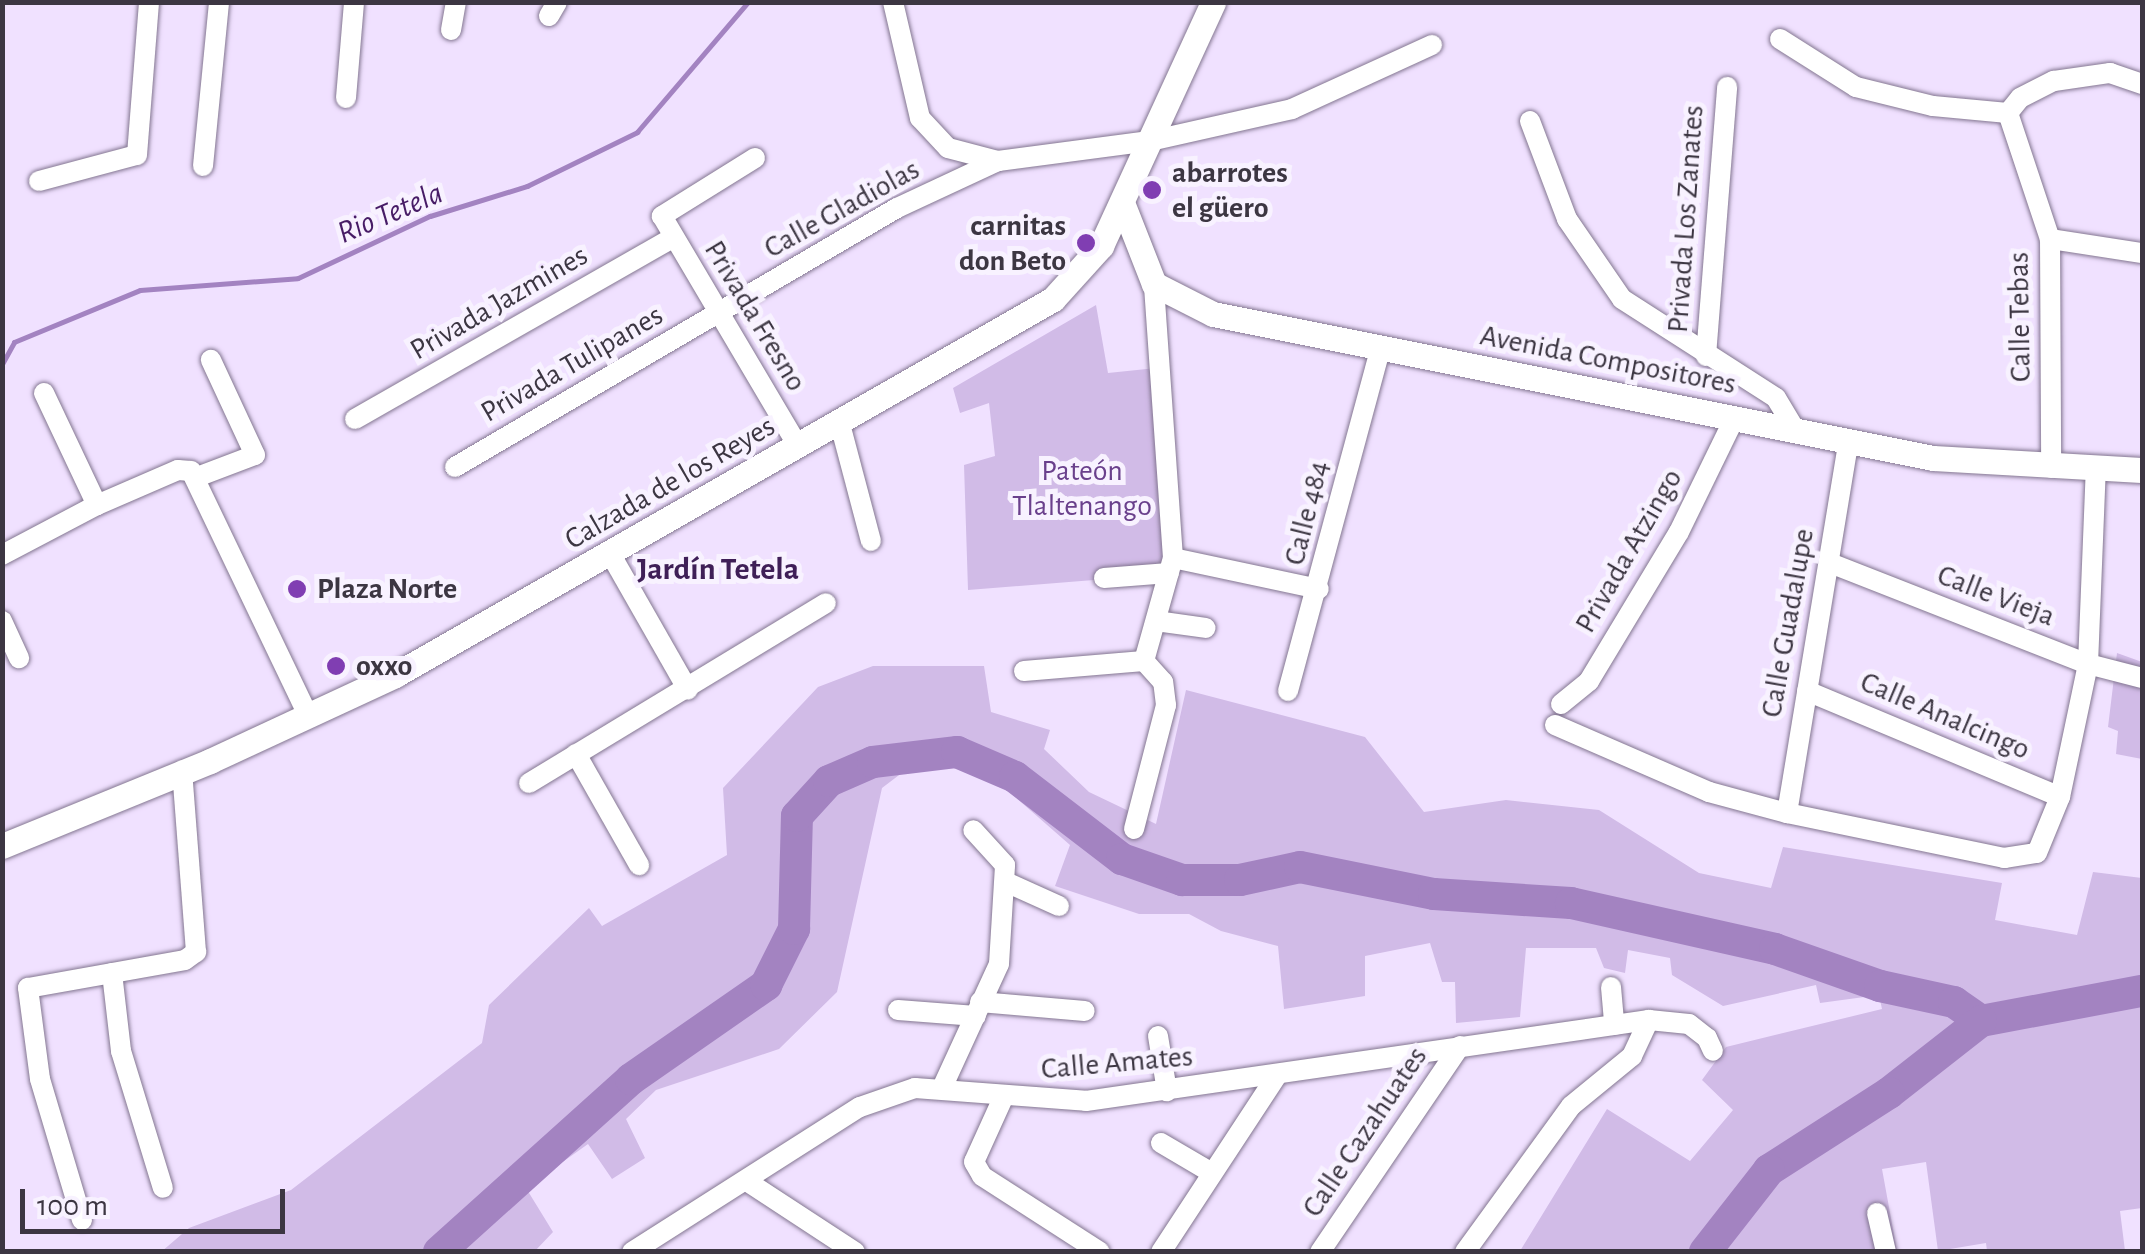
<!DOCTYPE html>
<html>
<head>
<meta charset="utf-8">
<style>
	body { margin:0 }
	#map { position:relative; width:2145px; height:1254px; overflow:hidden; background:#f0e1ff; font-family:"Alegreya Sans",sans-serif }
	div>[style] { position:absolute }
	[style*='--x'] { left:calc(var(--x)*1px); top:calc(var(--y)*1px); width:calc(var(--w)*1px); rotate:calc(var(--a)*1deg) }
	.green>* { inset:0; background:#d1bbe7 }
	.stream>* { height:5px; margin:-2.5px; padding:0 2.5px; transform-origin:2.5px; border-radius:2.5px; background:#a383c1 }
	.river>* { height:32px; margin:-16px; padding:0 16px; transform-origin:16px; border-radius:16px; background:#a383c1 }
	.roads { filter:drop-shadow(0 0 2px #837691) drop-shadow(0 0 2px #837691) }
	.minor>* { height:20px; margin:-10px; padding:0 10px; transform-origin:10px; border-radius:10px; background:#fff }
	.tertiary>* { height:25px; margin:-12.5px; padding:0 12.5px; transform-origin:12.5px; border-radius:12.5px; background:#fff }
	.dots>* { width:28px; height:28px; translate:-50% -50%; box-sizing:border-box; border:5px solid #f8f2ff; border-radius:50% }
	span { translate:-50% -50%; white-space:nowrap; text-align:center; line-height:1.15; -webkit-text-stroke:10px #f8f2ff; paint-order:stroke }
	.poi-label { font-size:30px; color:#3c3642; font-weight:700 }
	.left { translate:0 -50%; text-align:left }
	.right { translate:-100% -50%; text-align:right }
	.street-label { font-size:30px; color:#3c3642 }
	.park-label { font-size:30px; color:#6a408c }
	.water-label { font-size:32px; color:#471c66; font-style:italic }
	.neighbourhood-label { font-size:32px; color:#3f1f57; font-weight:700 }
	.frame { position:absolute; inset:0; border:5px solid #3c3642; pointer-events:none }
	.scale { position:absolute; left:20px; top:1189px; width:265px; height:45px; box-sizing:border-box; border:5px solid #3c3642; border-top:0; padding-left:12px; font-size:30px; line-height:35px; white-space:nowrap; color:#3c3642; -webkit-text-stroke:8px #f8f2ff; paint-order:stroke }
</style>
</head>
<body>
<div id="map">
	<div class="green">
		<i style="clip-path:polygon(1096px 305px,1108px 373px,1166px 367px,1173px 558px,1181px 573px,968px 590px,964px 465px,995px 456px,989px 403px,960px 413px,953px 388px)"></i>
		<i style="clip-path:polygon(2117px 653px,2142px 662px,2142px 759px,2116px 754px,2118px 731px,2108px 727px)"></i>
		<i style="clip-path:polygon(873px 666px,984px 666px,991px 712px,1050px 730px,1044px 749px,1089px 792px,1156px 824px,1186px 690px,1365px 737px,1424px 812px,1506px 800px,1599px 810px,1699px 873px,1771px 888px,1783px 847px,2002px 883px,1995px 920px,2077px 935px,2093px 872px,2142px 878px,2142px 1208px,2120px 1211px,2125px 1251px,1987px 1251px,1986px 1243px,1938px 1251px,1926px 1162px,1882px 1169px,1897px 1251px,1520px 1251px,1607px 1109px,1690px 1161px,1733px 1110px,1702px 1080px,1726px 1047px,1882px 1009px,1879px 995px,1820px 1003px,1816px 985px,1723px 1006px,1672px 975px,1670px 958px,1628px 950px,1625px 973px,1604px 968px,1596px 948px,1526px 948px,1520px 1017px,1456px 1023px,1455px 982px,1442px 982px,1430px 943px,1365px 956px,1365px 996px,1284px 1009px,1278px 946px,1221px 931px,1189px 914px,1139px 914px,1055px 886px,1070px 845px,989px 774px,958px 766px,907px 769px,882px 788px,837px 992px,779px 1049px,656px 1090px,626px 1119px,645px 1158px,612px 1179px,588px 1144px,526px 1188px,553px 1232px,535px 1251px,161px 1252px,189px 1228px,291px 1190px,482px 1043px,489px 1005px,589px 908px,602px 926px,727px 855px,723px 788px,818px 687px)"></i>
	</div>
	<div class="stream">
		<i style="--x:2;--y:364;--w:25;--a:-61"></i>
		<i style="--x:14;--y:342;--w:136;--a:-22.4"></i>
		<i style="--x:140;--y:290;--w:158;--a:-4.3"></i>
		<i style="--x:298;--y:278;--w:146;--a:-25.2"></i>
		<i style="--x:430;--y:216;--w:102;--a:-17.2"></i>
		<i style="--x:527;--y:186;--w:123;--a:-26.1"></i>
		<i style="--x:637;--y:132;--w:171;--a:-49.5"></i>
	</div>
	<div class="river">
		<i style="--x:1981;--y:1021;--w:164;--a:-10.6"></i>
		<i style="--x:439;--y:1252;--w:258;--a:-42"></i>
		<i style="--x:631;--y:1079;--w:165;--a:-34.8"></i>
		<i style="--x:766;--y:985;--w:63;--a:-63.4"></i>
		<i style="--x:794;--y:929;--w:113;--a:-88.5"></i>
		<i style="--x:797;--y:816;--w:47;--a:-47.6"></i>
		<i style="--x:829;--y:781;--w:48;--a:-23.4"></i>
		<i style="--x:873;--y:762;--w:85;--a:-6.8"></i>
		<i style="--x:957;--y:752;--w:63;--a:23.3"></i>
		<i style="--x:1015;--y:777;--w:135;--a:37.5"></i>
		<i style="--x:1122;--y:859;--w:64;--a:19.3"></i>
		<i style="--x:1182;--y:880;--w:58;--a:0"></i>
		<i style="--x:1240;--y:880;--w:61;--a:-12.2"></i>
		<i style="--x:1300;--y:867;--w:137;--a:11.4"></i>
		<i style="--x:1434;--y:894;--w:137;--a:3.8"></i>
		<i style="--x:1571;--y:903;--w:209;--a:12.7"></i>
		<i style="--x:1775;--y:949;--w:111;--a:19.4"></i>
		<i style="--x:1880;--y:986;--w:76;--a:12.2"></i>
		<i style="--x:1954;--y:1002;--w:33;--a:35"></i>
		<i style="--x:1981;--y:1021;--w:117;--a:142"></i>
		<i style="--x:1889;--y:1093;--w:143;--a:147.3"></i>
		<i style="--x:1769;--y:1170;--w:104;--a:128"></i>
	</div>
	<div class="roads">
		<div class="minor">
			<i style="--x:893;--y:2;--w:119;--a:76.9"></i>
			<i style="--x:920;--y:118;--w:41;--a:47"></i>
			<i style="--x:948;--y:148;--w:52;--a:14.6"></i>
			<i style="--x:998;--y:161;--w:153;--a:-7.5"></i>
			<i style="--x:1150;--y:141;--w:146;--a:-12.7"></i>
			<i style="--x:1292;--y:109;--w:154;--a:-24.6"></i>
			<i style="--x:549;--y:16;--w:16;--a:-60"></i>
			<i style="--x:451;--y:30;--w:28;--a:-80"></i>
			<i style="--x:1780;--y:39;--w:90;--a:32.3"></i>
			<i style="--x:1856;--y:87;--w:79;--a:13.9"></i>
			<i style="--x:1933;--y:106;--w:75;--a:5.3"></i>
			<i style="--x:346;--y:98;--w:96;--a:-85.2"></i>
			<i style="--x:2008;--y:113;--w:133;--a:71.6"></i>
			<i style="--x:2050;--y:239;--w:229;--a:89.7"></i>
			<i style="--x:2008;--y:113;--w:19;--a:-51"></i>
			<i style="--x:2020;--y:98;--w:38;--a:-27"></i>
			<i style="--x:2054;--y:81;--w:57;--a:-8.1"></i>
			<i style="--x:2110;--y:73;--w:34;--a:19"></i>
			<i style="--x:1530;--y:121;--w:105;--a:69.3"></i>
			<i style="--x:1567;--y:219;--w:97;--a:55.5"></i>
			<i style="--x:1622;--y:299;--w:183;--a:32.7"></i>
			<i style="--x:1776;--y:398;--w:37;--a:59"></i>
			<i style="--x:755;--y:158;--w:110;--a:148.1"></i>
			<i style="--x:662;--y:216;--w:267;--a:59.4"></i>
			<i style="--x:203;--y:166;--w:165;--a:-84.4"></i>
			<i style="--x:39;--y:181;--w:101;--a:-14.9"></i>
			<i style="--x:137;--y:155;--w:153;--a:-85.5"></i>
			<i style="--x:2050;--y:239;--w:93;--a:8.7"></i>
			<i style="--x:1706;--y:356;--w:270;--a:-85.5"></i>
			<i style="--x:44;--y:393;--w:124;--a:64.7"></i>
			<i style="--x:355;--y:419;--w:365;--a:-29.7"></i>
			<i style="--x:840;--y:424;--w:121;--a:75.2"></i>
			<i style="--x:455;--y:467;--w:512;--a:-30.37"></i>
			<i style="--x:897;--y:208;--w:111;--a:-25"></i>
			<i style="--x:197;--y:477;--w:62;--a:-20.8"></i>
			<i style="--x:255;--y:455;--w:105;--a:-114.9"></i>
			<i style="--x:2;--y:555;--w:107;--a:-27.8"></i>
			<i style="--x:97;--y:505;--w:88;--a:-23.4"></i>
			<i style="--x:178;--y:470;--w:13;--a:4"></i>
			<i style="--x:191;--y:471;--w:273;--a:64.4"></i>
			<i style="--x:611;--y:555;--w:155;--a:60.3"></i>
			<i style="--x:1173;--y:558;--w:149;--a:12"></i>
			<i style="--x:1830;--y:563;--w:277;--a:21.4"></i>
			<i style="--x:2088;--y:664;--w:56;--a:14.5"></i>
			<i style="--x:1104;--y:578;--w:65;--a:-4.4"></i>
			<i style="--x:2;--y:621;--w:41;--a:65.3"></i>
			<i style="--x:1156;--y:621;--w:50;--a:8"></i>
			<i style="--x:1144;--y:661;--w:107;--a:-74.3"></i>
			<i style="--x:1173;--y:558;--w:275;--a:-94"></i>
			<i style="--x:1024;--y:671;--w:120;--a:-4.8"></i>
			<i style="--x:1288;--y:691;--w:354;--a:-74.9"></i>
			<i style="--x:1807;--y:691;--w:274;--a:22.7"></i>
			<i style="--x:1561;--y:704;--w:36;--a:-39"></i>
			<i style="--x:1589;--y:681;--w:174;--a:-58.9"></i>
			<i style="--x:1679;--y:532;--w:128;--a:-64"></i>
			<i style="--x:1555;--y:725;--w:168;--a:23.5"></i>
			<i style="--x:1709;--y:792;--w:81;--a:15.1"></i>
			<i style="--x:1787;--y:813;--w:222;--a:11.7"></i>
			<i style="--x:2004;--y:858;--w:33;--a:-9"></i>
			<i style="--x:2037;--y:853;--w:61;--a:-67.7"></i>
			<i style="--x:2060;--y:797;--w:136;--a:-78.1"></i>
			<i style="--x:2088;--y:664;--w:195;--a:-87.7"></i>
			<i style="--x:576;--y:754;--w:128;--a:60.4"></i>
			<i style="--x:529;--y:783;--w:347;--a:-31.2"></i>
			<i style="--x:1787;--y:813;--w:375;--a:-80.6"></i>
			<i style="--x:1134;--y:829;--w:128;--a:-75.5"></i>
			<i style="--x:1166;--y:705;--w:23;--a:-97"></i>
			<i style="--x:1163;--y:682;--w:28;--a:-132"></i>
			<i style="--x:1008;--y:883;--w:56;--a:24.3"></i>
			<i style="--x:112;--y:973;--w:79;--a:83.4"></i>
			<i style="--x:121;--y:1051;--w:143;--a:73"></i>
			<i style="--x:1611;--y:987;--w:38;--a:85"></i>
			<i style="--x:980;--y:1002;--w:105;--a:4.9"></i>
			<i style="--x:898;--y:1010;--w:78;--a:4.4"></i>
			<i style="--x:1158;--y:1036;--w:56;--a:80.7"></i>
			<i style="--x:942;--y:1088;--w:136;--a:-65.3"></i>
			<i style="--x:999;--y:964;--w:99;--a:-86.5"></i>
			<i style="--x:1005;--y:865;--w:47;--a:-132.4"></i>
			<i style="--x:1003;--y:1098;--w:70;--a:114.4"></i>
			<i style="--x:974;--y:1162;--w:16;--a:60"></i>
			<i style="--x:982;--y:1176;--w:140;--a:32.8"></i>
			<i style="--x:1161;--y:1143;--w:59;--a:30.5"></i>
			<i style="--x:748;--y:1182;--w:128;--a:33.2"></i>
			<i style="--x:1877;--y:1213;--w:40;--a:77"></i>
			<i style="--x:82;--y:1220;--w:147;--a:-106.6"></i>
			<i style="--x:40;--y:1079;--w:92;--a:-97.5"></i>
			<i style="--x:28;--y:988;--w:159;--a:-10.1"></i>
			<i style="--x:185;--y:960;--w:14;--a:-36"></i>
			<i style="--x:196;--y:952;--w:182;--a:-94.4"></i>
			<i style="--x:632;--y:1252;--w:270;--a:-32.5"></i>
			<i style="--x:860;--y:1107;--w:58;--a:-19.1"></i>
			<i style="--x:915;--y:1088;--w:171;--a:4.3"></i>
			<i style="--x:1086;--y:1101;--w:569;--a:-8.19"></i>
			<i style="--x:1649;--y:1020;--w:40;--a:5.7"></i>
			<i style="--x:1689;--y:1024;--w:23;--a:38"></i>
			<i style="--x:1707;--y:1038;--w:14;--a:65"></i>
			<i style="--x:1161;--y:1252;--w:209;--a:-56.7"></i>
			<i style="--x:1320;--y:1252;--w:249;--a:-55.8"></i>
			<i style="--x:1465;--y:1252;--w:180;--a:-54"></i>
			<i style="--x:1571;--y:1106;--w:79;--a:-39.3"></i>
			<i style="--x:1632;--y:1056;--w:40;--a:-65"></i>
		</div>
		<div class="tertiary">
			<i style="--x:1123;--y:205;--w:85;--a:68.6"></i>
			<i style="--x:1154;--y:284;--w:66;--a:27"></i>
			<i style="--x:1213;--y:314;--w:734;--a:11.31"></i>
			<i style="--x:1933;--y:458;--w:209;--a:3.3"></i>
			<i style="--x:2;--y:846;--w:225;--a:-22.2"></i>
			<i style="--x:210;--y:761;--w:204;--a:-24.9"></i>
			<i style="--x:395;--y:675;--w:758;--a:-29.74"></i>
			<i style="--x:1053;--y:299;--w:72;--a:-47.8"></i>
			<i style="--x:1101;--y:246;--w:268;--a:-65.3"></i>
		</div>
	</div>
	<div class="dots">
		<i style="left:1152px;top:190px;background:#803eb2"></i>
		<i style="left:1086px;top:243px;background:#803eb2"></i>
		<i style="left:297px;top:589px;background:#803eb2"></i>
		<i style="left:336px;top:666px;background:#803eb2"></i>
	</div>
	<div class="poi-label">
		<span class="left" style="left:1172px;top:190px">abarrotes<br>el güero</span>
		<span class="right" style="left:1066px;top:243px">carnitas<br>don Beto</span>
		<span class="left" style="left:317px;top:589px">Plaza Norte</span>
		<span class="left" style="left:356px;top:666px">oxxo</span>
	</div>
	<div class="street-label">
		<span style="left:842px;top:209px;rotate:-29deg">Calle Gladiolas</span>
		<span style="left:1686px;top:219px;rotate:-86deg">Privada Los Zanates</span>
		<span style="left:499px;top:303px;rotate:-30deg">Privada Jazmines</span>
		<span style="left:755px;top:316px;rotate:59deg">Privada Fresno</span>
		<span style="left:2020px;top:317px;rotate:-91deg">Calle Tebas</span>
		<span style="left:1608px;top:360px;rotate:11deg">Avenida Compositores</span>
		<span style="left:572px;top:364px;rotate:-30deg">Privada Tulipanes</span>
		<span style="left:670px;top:483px;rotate:-30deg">Calzada de los Reyes</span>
		<span style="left:1307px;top:513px;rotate:-76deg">Calle 484</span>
		<span style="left:1629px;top:551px;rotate:-60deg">Privada Atzingo</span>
		<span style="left:1996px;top:596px;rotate:21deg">Calle Vieja</span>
		<span style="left:1788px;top:623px;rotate:-80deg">Calle Guadalupe</span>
		<span style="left:1945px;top:716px;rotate:23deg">Calle Analcingo</span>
		<span style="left:1117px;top:1063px;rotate:-5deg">Calle Amates</span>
		<span style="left:1365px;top:1132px;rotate:-56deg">Calle Cazahuates</span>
	</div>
	<div class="park-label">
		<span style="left:1082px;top:488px">Pateón<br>Tlaltenango</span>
	</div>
	<div class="water-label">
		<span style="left:390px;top:213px;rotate:-23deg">Rio Tetela</span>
	</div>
	<div class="neighbourhood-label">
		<span style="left:718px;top:569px">Jardín Tetela</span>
	</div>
	<div class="frame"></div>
	<div class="scale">100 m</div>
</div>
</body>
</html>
